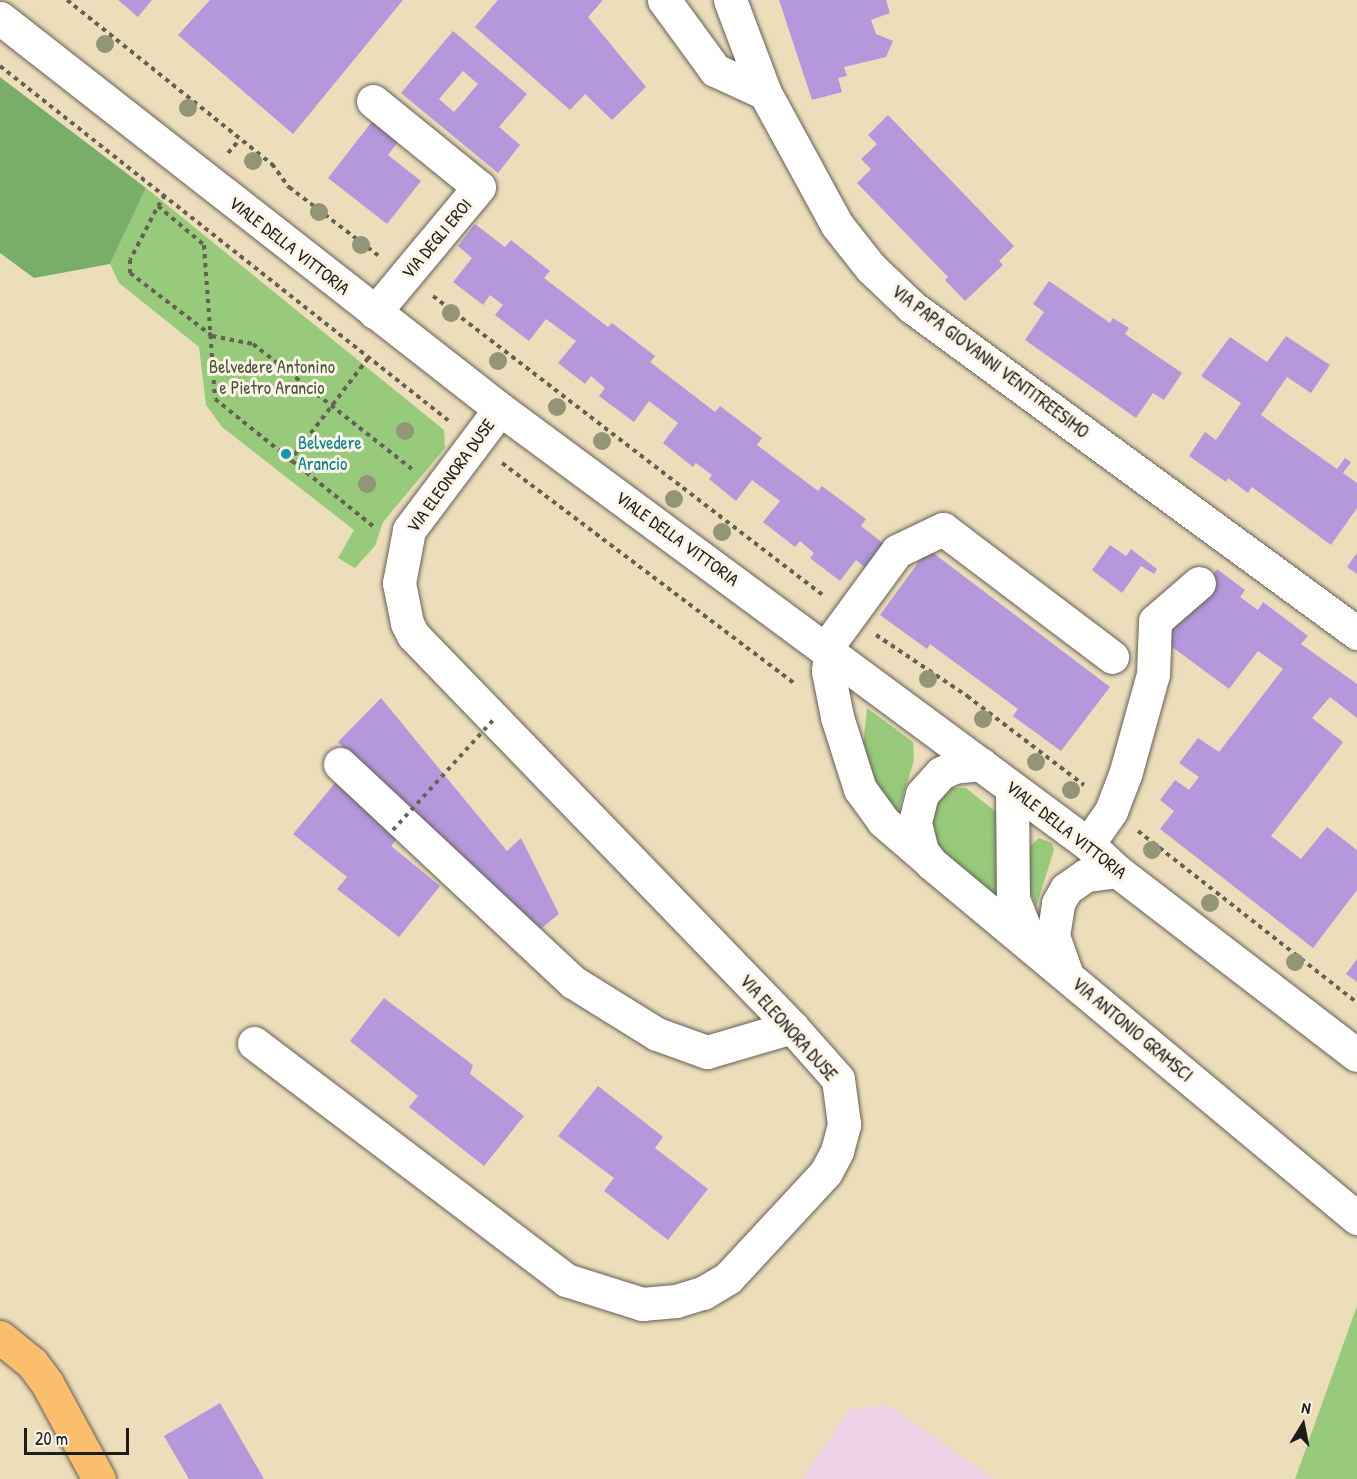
<!DOCTYPE html>
<html>
<head>
<meta charset="utf-8">
<style>
	body { margin:0 }
	#map { position:relative; width:1357px; height:1479px; overflow:hidden; background:#eddebb; font-family:"Patrick Hand",sans-serif }
	div>[style] { position:absolute }
	[style*='--x'] { left:calc(var(--x)*1px); top:calc(var(--y)*1px); width:calc(var(--w)*1px); rotate:calc(var(--a)*1deg) }
	.built>* { inset:0; background:#eed0e7 }
	.green>* { inset:0; background:#97ca7a }
	.forest>* { inset:0; background:#79ae6a }
	.building>* { inset:0; background:#b597db }
	.path>* { height:4px; margin-top:-2px; transform-origin:0; background:repeating-linear-gradient(90deg,#656054 0 4.5px,transparent 0 9px) }
	.roads { filter:drop-shadow(0 0 2px #656054) drop-shadow(0 0 2px #656054) }
	.minor>* { height:33px; margin:-16.5px; padding:0 16.5px; transform-origin:16.5px; border-radius:16.5px; background:#fff }
	.major>* { height:33px; margin:-16.5px; padding:0 16.5px; transform-origin:16.5px; border-radius:16.5px; background:#fabe6d }
	.path-bridge>* { height:4px; margin-top:-2px; transform-origin:0; background:repeating-linear-gradient(90deg,#656054 0 4.5px,transparent 0 9px) }
	.trees>* { width:18px; height:18px; margin:-9px; border-radius:50%; background:#929576 }
	.dots>* { width:16px; height:16px; translate:-50% -50%; box-sizing:border-box; border:3px solid #fcf5e5; border-radius:50% }
	span { translate:-50% -50%; white-space:nowrap; text-align:center; line-height:1.15; -webkit-text-stroke:6px #fcf5e5; paint-order:stroke }
	.street-label { font-size:18px; color:#1c1c1c }
	.park-label { font-size:18px; color:#47593d }
	.culture-label { font-size:18px; color:#0d838f }
	.left { translate:0 -50%; text-align:left }
	.north { position:absolute; left:1273px; top:1395px; width:60px; height:60px; -webkit-text-stroke:4px #fcf5e5; paint-order:stroke; rotate:10deg; font-size:16px; font-weight:700; line-height:24px; text-align:center; color:#1c1c1c }
	.north::after { content:''; display:block; margin:auto; width:21px; height:27px; background:#1c1c1c; clip-path:polygon(50% 0,100% 100%,50% 72%,0 100%) }
	.scale { position:absolute; left:24px; top:1428px; width:105px; height:27px; box-sizing:border-box; border:3px solid #1c1c1c; border-top:0; padding-left:8px; font-size:18px; line-height:21px; white-space:nowrap; color:#1c1c1c; -webkit-text-stroke:4px #fcf5e5; paint-order:stroke }
</style>
</head>
<body>
<div id="map">
	<div class="built">
		<i style="clip-path:polygon(888px 1405px,994px 1479px,802px 1479px,850px 1409px)"></i>
	</div>
	<div class="green">
		<i style="clip-path:polygon(146px 188px,444px 430px,445px 448px,383px 522px,375px 546px,355px 568px,338px 558px,354px 530px,222px 427px,206px 405px,199px 347px,119px 283px,110px 264px)"></i>
		<i style="clip-path:polygon(867px 708px,913px 742px,914px 761px,896px 817px,873px 792px,863px 746px)"></i>
		<i style="clip-path:polygon(952px 788px,966px 788px,996px 812px,1000px 905px,935px 845px,932px 816px,938px 802px)"></i>
		<i style="clip-path:polygon(1039px 838px,1052px 843px,1054px 850px,1036px 907px,1029px 888px,1029px 847px)"></i>
		<i style="clip-path:polygon(1357px 1306px,1357px 1479px,1295px 1479px)"></i>
	</div>
	<div class="forest">
		<i style="clip-path:polygon(0 77px,146px 188px,110px 264px,34px 278px,0 253px)"></i>
	</div>
	<div class="building">
		<i style="clip-path:polygon(118px 0,152px 0,138px 17px)"></i>
		<i style="clip-path:polygon(210px 0,403px 0,293px 134px,178px 35px)"></i>
		<i style="clip-path:polygon(498px 0,603px 0,588px 17px,646px 87px,612px 120px,585px 94px,570px 110px,475px 27px)"></i>
		<i style="clip-path:polygon(779px 0,886px 0,890px 13px,871px 20px,876px 34px,893px 41px,886px 57px,844px 67px,847px 76px,838px 78px,842px 92px,812px 100px)"></i>
		<i style="clip-path:polygon(evenodd,453px 31px,527px 94px,499px 127px,520px 145px,498px 173px,401px 93px,453px 31px,463px 71px,478px 84px,454px 112px,439px 99px,463px 71px)"></i>
		<i style="clip-path:polygon(378px 114px,404px 134px,388px 155px,421px 181px,387px 224px,328px 178px)"></i>
		<i style="clip-path:polygon(888px 115px,1014px 246px,999px 261px,1003px 265px,965px 301px,945px 280px,948px 277px,857px 183px,871px 169px,861px 159px,877px 144px,868px 135px)"></i>
		<i style="clip-path:polygon(475px 224px,505px 247px,511px 240px,550px 271px,544px 278px,608px 327px,612px 323px,655px 356px,650px 362px,715px 412px,720px 406px,762px 438px,757px 445px,818px 491px,822px 486px,866px 519px,861px 526px,889px 548px,870px 572px,856px 560px,840px 581px,810px 558px,814px 553px,800px 541px,795px 547px,763px 522px,780px 501px,752px 480px,736px 501px,709px 479px,712px 475px,696px 463px,693px 467px,663px 443px,678px 423px,649px 401px,634px 422px,599px 396px,605px 388px,591px 376px,585px 384px,558px 363px,576px 341px,546px 319px,529px 341px,495px 315px,503px 305px,490px 295px,483px 305px,453px 282px,472px 258px,458px 246px)"></i>
		<i style="clip-path:polygon(1049px 281px,1110px 323px,1113px 318px,1129px 328px,1125px 334px,1182px 373px,1164px 400px,1153px 393px,1136px 418px,1025px 340px,1044px 312px,1033px 304px)"></i>
		<i style="clip-path:polygon(1286px 336px,1330px 365px,1311px 393px,1287px 377px,1261px 415px,1337px 469px,1345px 458px,1351px 462px,1343px 473px,1357px 483px,1357px 508px,1331px 545px,1252px 487px,1248px 493px,1228px 478px,1226px 482px,1189px 456px,1205px 432px,1216px 440px,1241px 403px,1201px 376px,1230px 337px,1267px 362px)"></i>
		<i style="clip-path:polygon(1110px 545px,1126px 556px,1131px 549px,1157px 569px,1154px 574px,1141px 566px,1122px 593px,1092px 570px)"></i>
		<i style="clip-path:polygon(928px 549px,1110px 687px,1061px 751px,1013px 716px,1018px 709px,930px 644px,927px 649px,880px 615px)"></i>
		<i style="clip-path:polygon(1357px 553px,1357px 574px,1347px 567px)"></i>
		<i style="clip-path:polygon(1217px 569px,1245px 590px,1240px 597px,1258px 610px,1263px 602px,1308px 636px,1301px 644px,1357px 684px,1357px 718px,1330px 697px,1312px 718px,1343px 742px,1271px 836px,1301px 859px,1327px 827px,1357px 850px,1357px 890px,1313px 948px,1160px 829px,1174px 811px,1160px 800px,1175px 780px,1189px 790px,1199px 777px,1179px 763px,1198px 738px,1219px 752px,1283px 669px,1258px 651px,1229px 689px,1164px 641px)"></i>
		<i style="clip-path:polygon(381px 698px,507px 851px,521px 838px,559px 914px,533px 935px,501px 898px,338px 742px)"></i>
		<i style="clip-path:polygon(335px 783px,400px 835px,391px 846px,440px 886px,399px 937px,337px 889px,347px 877px,293px 834px)"></i>
		<i style="clip-path:polygon(1357px 959px,1357px 982px,1346px 974px)"></i>
		<i style="clip-path:polygon(384px 998px,473px 1065px,470px 1074px,524px 1116px,484px 1166px,409px 1107px,418px 1096px,350px 1041px)"></i>
		<i style="clip-path:polygon(598px 1086px,657px 1132px,663px 1137px,655px 1148px,708px 1189px,668px 1240px,604px 1191px,614px 1178px,558px 1136px)"></i>
		<i style="clip-path:polygon(220px 1403px,264px 1479px,189px 1479px,164px 1436px)"></i>
	</div>
	<div class="path">
		<i style="--x:67;--y:0;--w:263;--a:38.7"></i>
		<i style="--x:272;--y:164;--w:29;--a:54"></i>
		<i style="--x:289;--y:187;--w:113;--a:37.5"></i>
		<i style="--x:0;--y:66;--w:572;--a:38.33"></i>
		<i style="--x:228;--y:153;--w:18;--a:-49"></i>
		<i style="--x:165;--y:195;--w:13;--a:122"></i>
		<i style="--x:158;--y:206;--w:60;--a:40.3"></i>
		<i style="--x:204;--y:245;--w:154;--a:85.9"></i>
		<i style="--x:215;--y:399;--w:204;--a:38.8"></i>
		<i style="--x:156;--y:210;--w:56;--a:117.5"></i>
		<i style="--x:130;--y:260;--w:13;--a:90"></i>
		<i style="--x:130;--y:273;--w:103;--a:37.5"></i>
		<i style="--x:212;--y:336;--w:42;--a:11"></i>
		<i style="--x:253;--y:344;--w:202;--a:38.2"></i>
		<i style="--x:433;--y:296;--w:491;--a:37.5"></i>
		<i style="--x:289;--y:462;--w:132;--a:-52.7"></i>
		<i style="--x:502;--y:463;--w:367;--a:37"></i>
		<i style="--x:876;--y:635;--w:110;--a:33.8"></i>
		<i style="--x:967;--y:696;--w:147;--a:37.3"></i>
		<i style="--x:1138;--y:831;--w:278;--a:38.1"></i>
	</div>
	<div class="roads">
		<div class="minor">
			<i style="--x:664;--y:0;--w:87;--a:53.9"></i>
			<i style="--x:715;--y:70;--w:55;--a:24.7"></i>
			<i style="--x:730;--y:0;--w:99;--a:69.4"></i>
			<i style="--x:765;--y:93;--w:150;--a:61.4"></i>
			<i style="--x:837;--y:225;--w:55;--a:51.7"></i>
			<i style="--x:871;--y:268;--w:57;--a:43.6"></i>
			<i style="--x:912;--y:307;--w:552;--a:36.23"></i>
			<i style="--x:0;--y:18;--w:635;--a:38.03"></i>
			<i style="--x:500;--y:409;--w:731;--a:36.49"></i>
			<i style="--x:1088;--y:844;--w:40;--a:43"></i>
			<i style="--x:1117;--y:871;--w:302;--a:37.5"></i>
			<i style="--x:373;--y:101;--w:136;--a:39.1"></i>
			<i style="--x:479;--y:187;--w:163;--a:129.8"></i>
			<i style="--x:826;--y:648;--w:120;--a:-53.8"></i>
			<i style="--x:897;--y:551;--w:51;--a:-25.6"></i>
			<i style="--x:943;--y:529;--w:212;--a:37.1"></i>
			<i style="--x:830;--y:652;--w:19;--a:96"></i>
			<i style="--x:828;--y:671;--w:47;--a:78.9"></i>
			<i style="--x:837;--y:717;--w:76;--a:72.3"></i>
			<i style="--x:860;--y:789;--w:39;--a:54"></i>
			<i style="--x:883;--y:821;--w:57;--a:40.7"></i>
			<i style="--x:340;--y:764;--w:319;--a:43.1"></i>
			<i style="--x:573;--y:982;--w:99;--a:31.8"></i>
			<i style="--x:657;--y:1034;--w:53;--a:19.8"></i>
			<i style="--x:707;--y:1052;--w:89;--a:-16.4"></i>
			<i style="--x:981;--y:764;--w:27;--a:174"></i>
			<i style="--x:954;--y:767;--w:14;--a:155"></i>
			<i style="--x:941;--y:773;--w:28;--a:132"></i>
			<i style="--x:922;--y:794;--w:30;--a:104"></i>
			<i style="--x:915;--y:823;--w:29;--a:76"></i>
			<i style="--x:922;--y:851;--w:15;--a:53"></i>
			<i style="--x:931;--y:863;--w:555;--a:39.81"></i>
			<i style="--x:1012;--y:788;--w:111;--a:89.5"></i>
			<i style="--x:1013;--y:899;--w:48;--a:68.2"></i>
			<i style="--x:1088;--y:844;--w:40;--a:-55.1"></i>
			<i style="--x:1111;--y:811;--w:39;--a:-69"></i>
			<i style="--x:1125;--y:775;--w:105;--a:-74.5"></i>
			<i style="--x:1153;--y:674;--w:53;--a:-87.8"></i>
			<i style="--x:1155;--y:621;--w:58;--a:-40.8"></i>
			<i style="--x:1067;--y:975;--w:41;--a:-109.7"></i>
			<i style="--x:1053;--y:936;--w:33;--a:-81"></i>
			<i style="--x:1058;--y:903;--w:16;--a:-60"></i>
			<i style="--x:1066;--y:889;--w:24;--a:-35"></i>
			<i style="--x:1086;--y:875;--w:31;--a:-7"></i>
			<i style="--x:254;--y:1043;--w:392;--a:37.2"></i>
			<i style="--x:566;--y:1280;--w:80;--a:17.5"></i>
			<i style="--x:642;--y:1304;--w:34;--a:-5"></i>
			<i style="--x:676;--y:1301;--w:28;--a:-17"></i>
			<i style="--x:703;--y:1293;--w:29;--a:-31"></i>
			<i style="--x:728;--y:1278;--w:144;--a:-47.2"></i>
			<i style="--x:826;--y:1172;--w:24;--a:-62"></i>
			<i style="--x:837;--y:1151;--w:28;--a:-75"></i>
			<i style="--x:844;--y:1124;--w:45;--a:-97.6"></i>
			<i style="--x:838;--y:1079;--w:69;--a:-131.5"></i>
			<i style="--x:792;--y:1027;--w:545;--a:-134.03"></i>
			<i style="--x:413;--y:635;--w:13;--a:-117"></i>
			<i style="--x:407;--y:623;--w:41;--a:-101.3"></i>
			<i style="--x:399;--y:583;--w:54;--a:-79.3"></i>
			<i style="--x:409;--y:530;--w:151;--a:-53.1"></i>
		</div>
		<div class="major">
			<i style="--x:0;--y:1337;--w:41;--a:39.1"></i>
			<i style="--x:32;--y:1363;--w:25;--a:53"></i>
			<i style="--x:47;--y:1383;--w:109;--a:61.6"></i>
		</div>
	</div>
	<div class="path-bridge">
		<i style="--x:393;--y:830;--w:150;--a:-47.7"></i>
	</div>
	<div class="trees">
		<i style="left:105px;top:44px"></i>
		<i style="left:188px;top:108px"></i>
		<i style="left:253px;top:161px"></i>
		<i style="left:319px;top:212px"></i>
		<i style="left:361px;top:245px"></i>
		<i style="left:451px;top:313px"></i>
		<i style="left:498px;top:361px"></i>
		<i style="left:557px;top:407px"></i>
		<i style="left:405px;top:431px"></i>
		<i style="left:602px;top:441px"></i>
		<i style="left:367px;top:484px"></i>
		<i style="left:674px;top:499px"></i>
		<i style="left:722px;top:532px"></i>
		<i style="left:928px;top:679px"></i>
		<i style="left:983px;top:719px"></i>
		<i style="left:1036px;top:762px"></i>
		<i style="left:1071px;top:790px"></i>
		<i style="left:1152px;top:850px"></i>
		<i style="left:1210px;top:903px"></i>
		<i style="left:1295px;top:962px"></i>
	</div>
	<div class="dots">
		<i style="left:286px;top:454px;background:#0f9aa8"></i>
	</div>
	<div class="street-label">
		<span style="left:437px;top:239px;rotate:-50deg">VIA DEGLI EROI</span>
		<span style="left:289px;top:246px;rotate:38deg">VIALE DELLA VITTORIA</span>
		<span style="left:990px;top:362px;rotate:37deg">VIA PAPA GIOVANNI VENTITREESIMO</span>
		<span style="left:451px;top:476px;rotate:-54deg">VIA ELEONORA DUSE</span>
		<span style="left:677px;top:539px;rotate:36deg">VIALE DELLA VITTORIA</span>
		<span style="left:1066px;top:830px;rotate:38deg">VIALE DELLA VITTORIA</span>
		<span style="left:788px;top:1028px;rotate:48deg">VIA ELEONORA DUSE</span>
		<span style="left:1132px;top:1030px;rotate:40deg">VIA ANTONIO GRAMSCI</span>
	</div>
	<div class="park-label">
		<span style="left:272px;top:378px">Belvedere Antonino<br>e Pietro Arancio</span>
	</div>
	<div class="culture-label">
		<span class="left" style="left:298px;top:454px">Belvedere<br>Arancio</span>
	</div>
	<div class="north">N</div>
	<div class="scale">20 m</div>
</div>
</body>
</html>
